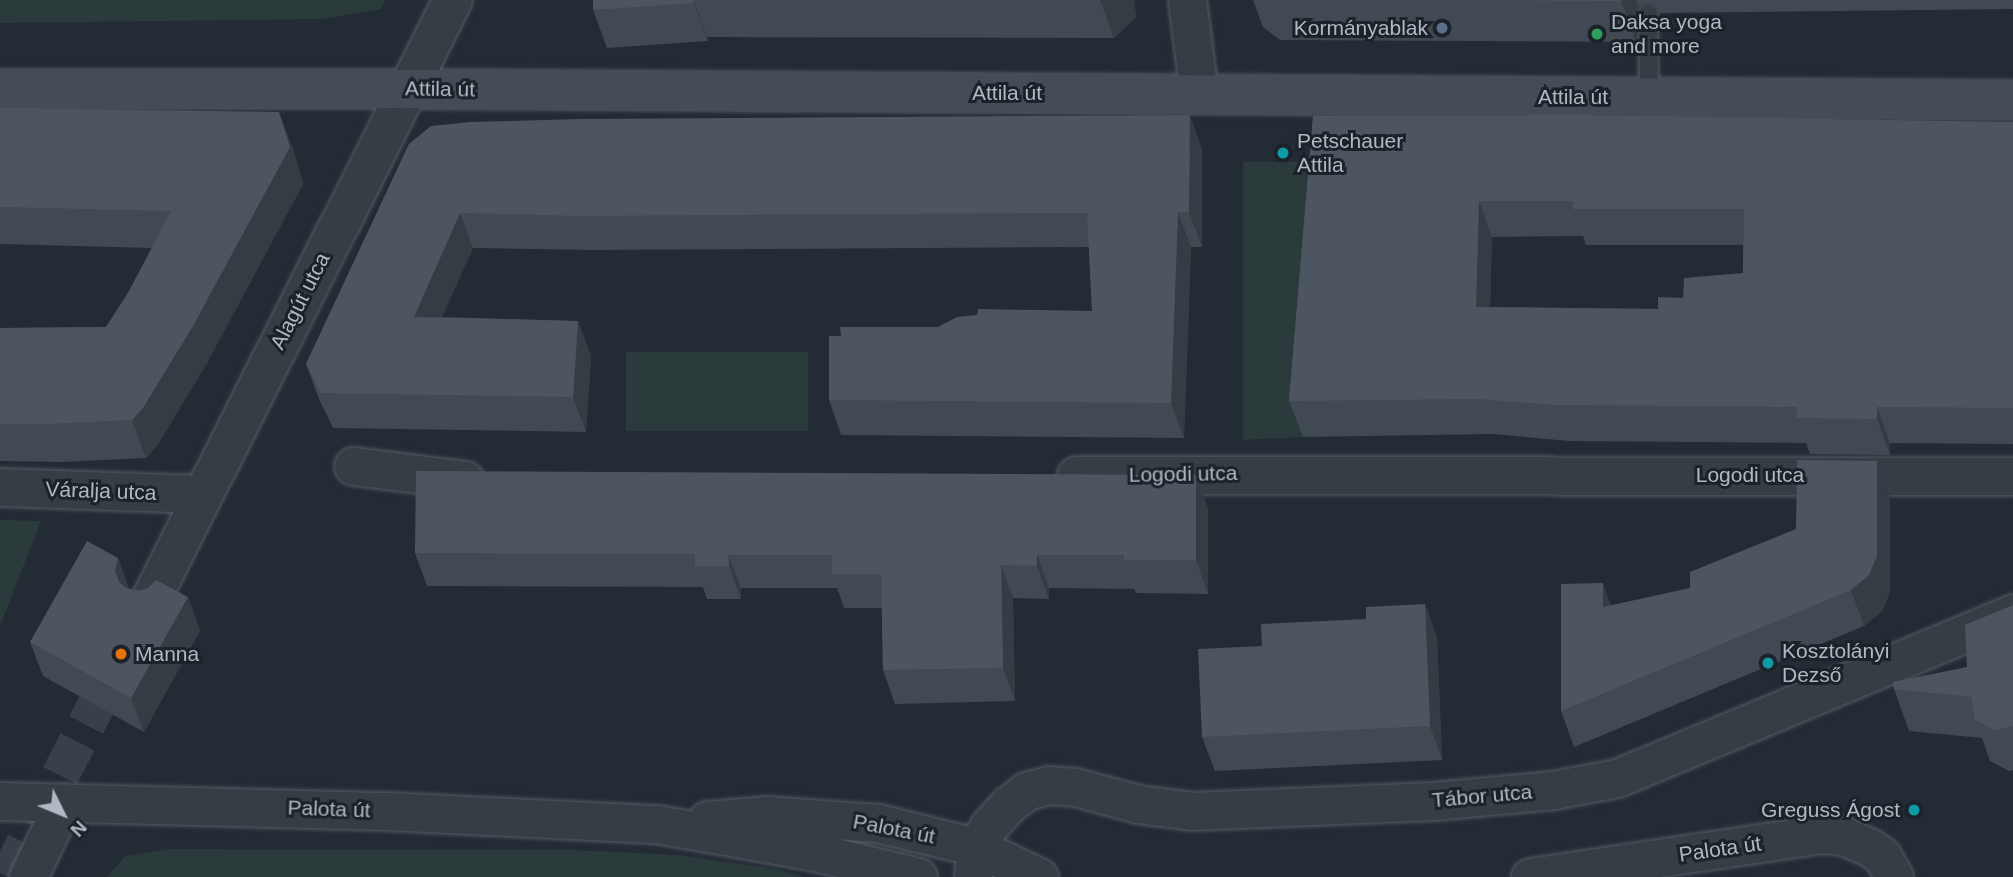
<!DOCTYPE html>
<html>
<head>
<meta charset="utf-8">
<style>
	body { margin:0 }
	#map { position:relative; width:2013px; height:877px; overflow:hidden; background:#232b35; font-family:Arial,sans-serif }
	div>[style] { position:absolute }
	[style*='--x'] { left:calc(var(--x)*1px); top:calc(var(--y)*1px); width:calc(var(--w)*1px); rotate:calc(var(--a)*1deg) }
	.green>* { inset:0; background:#2b3b3b; transform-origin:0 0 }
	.tertiary-tunnel>* { height:38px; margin-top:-19px; transform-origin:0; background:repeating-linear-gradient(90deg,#38404a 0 38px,transparent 0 57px) }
	.roads { filter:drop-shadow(0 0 2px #545b63) drop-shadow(0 0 2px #545b63) }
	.service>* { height:18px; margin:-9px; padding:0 9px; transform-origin:9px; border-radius:9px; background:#363d45 }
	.minor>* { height:37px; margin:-18.5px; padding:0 18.5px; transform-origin:18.5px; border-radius:18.5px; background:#363d45 }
	.tertiary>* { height:38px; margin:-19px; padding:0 19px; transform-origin:19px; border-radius:19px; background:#363d45 }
	.secondary>* { height:38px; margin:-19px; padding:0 19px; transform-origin:19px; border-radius:19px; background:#454c58 }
	.wall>* { inset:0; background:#414953 }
	.shaded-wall>* { inset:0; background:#353c43 }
	.building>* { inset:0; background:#4c5560 }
	.dots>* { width:19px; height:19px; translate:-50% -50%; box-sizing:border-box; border:4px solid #1c222a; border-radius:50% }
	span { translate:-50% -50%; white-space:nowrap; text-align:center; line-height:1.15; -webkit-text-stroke:6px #1c222a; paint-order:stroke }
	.poi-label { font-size:21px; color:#b1b8c2 }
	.left { translate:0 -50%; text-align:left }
	.right { translate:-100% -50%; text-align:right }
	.street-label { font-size:21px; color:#b1b8c2 }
	.north { position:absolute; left:28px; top:779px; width:70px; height:70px; -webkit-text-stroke:5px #1c222a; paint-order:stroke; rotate:133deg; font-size:19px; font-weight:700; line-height:28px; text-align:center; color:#b1b8c2 }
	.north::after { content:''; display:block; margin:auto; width:24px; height:32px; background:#b1b8c2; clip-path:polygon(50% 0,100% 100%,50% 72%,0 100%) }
</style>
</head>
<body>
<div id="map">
	<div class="green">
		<i style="clip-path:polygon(0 0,385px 0,381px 9px,322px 19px,0 23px)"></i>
		<i style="clip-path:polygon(1243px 162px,1326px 162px,1303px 437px,1243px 440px)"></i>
		<i style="left:808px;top:352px;width:79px;height:182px;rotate:90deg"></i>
		<i style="clip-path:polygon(0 520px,41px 521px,0 626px)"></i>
		<i style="clip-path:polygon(171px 849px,570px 850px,679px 855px,775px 869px,805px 877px,107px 877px,125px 856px)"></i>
	</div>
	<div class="tertiary-tunnel">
		<i style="--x:8;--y:877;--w:243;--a:-62.8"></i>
	</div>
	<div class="roads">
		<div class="service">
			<i style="--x:1648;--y:13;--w:84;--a:89.3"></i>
		</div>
		<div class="minor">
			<i style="--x:1187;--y:0;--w:95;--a:82.7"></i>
			<i style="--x:353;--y:466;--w:113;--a:7.1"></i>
			<i style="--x:1076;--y:475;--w:937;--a:0.06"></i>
			<i style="--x:0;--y:487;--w:203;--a:2"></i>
			<i style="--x:0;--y:801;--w:387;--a:1.5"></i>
			<i style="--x:387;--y:811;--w:270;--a:2.8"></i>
			<i style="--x:657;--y:824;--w:160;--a:10"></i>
			<i style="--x:815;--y:852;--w:106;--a:13.6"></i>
			<i style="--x:707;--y:820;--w:59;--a:-4.8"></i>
			<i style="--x:766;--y:815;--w:112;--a:4.1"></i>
			<i style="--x:878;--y:823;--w:101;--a:13.8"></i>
			<i style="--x:976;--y:847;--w:70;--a:25.5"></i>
			<i style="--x:28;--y:877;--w:83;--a:-64.4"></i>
			<i style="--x:973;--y:877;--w:30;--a:-84"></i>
			<i style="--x:976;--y:847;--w:25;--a:-58"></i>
			<i style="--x:989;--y:826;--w:28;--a:-48"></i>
			<i style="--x:1008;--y:805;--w:23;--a:-38"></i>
			<i style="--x:1026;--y:791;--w:23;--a:-15"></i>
			<i style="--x:1048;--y:785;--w:27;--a:4"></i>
			<i style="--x:1075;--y:787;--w:65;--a:15.1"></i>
			<i style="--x:1138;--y:804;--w:54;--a:7.4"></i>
			<i style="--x:1192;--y:811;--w:241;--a:-2.4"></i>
			<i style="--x:1433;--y:801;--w:121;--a:-5.2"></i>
			<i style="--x:1553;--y:790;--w:65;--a:-10.6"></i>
			<i style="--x:1617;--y:778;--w:429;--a:-22.6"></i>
			<i style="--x:1530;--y:877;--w:295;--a:-8.4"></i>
			<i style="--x:1822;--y:834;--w:22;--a:5"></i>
			<i style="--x:1844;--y:836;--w:30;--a:24"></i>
			<i style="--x:1871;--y:848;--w:14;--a:36"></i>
			<i style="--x:1882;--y:856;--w:24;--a:60"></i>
		</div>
		<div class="tertiary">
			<i style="--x:149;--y:603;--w:675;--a:-63.25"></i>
		</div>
		<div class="secondary">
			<i style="--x:0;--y:89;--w:406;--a:0"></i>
			<i style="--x:406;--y:89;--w:1607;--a:0.39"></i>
		</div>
	</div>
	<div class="wall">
		<i style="clip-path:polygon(593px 0,1134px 0,1136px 17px,1114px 38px,707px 37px,708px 41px,607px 48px,593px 10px)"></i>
		<i style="clip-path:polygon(1253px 0,2013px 0,2013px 9px,1659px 13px,1654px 4px,1647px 2px,1638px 7px,1636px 13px,1636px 42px,1280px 40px,1263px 27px)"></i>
		<i style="clip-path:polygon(0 108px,293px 149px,303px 184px,207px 363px,157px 446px,146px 458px,62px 462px,0 461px,0 328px,106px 327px,128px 293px,152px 248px,0 244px)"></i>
		<i style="clip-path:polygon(evenodd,1313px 116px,2013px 122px,2013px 444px,1890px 443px,1890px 455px,1810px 454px,1806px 443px,1569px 441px,1492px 434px,1303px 437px,1289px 401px,1313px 116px,1583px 236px,1586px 245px,1743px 245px,1743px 273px,1658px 309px,1490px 307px,1492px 237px,1583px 236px)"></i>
		<i style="clip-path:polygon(409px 144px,1202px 149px,1202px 247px,1191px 247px,1184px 438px,841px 435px,829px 400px,841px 336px,938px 327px,1092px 311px,1089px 247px,592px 250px,473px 248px,442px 317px,578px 321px,591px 356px,586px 432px,333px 428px,319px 399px,306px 364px)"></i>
		<i style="clip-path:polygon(1890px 497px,1890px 592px,1882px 611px,1864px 626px,1574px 747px,1561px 711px,1611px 606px,1690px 588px)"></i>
		<i style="clip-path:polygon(1208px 508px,1208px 594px,1136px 593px,1134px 589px,1049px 588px,1049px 599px,1013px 598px,1015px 701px,895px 704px,883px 670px,882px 608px,844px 608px,837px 588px,741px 588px,741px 599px,707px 599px,703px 587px,427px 586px,415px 553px)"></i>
		<i style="clip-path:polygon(118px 558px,129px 589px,188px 597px,200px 631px,144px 732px,43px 676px,30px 642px)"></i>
		<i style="clip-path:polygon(1425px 604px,1437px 638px,1442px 760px,1215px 771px,1202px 737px,1262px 646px)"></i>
		<i style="clip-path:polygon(2013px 605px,2013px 770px,2009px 771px,1990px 761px,1982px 738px,1909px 731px,1894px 689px,1967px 667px)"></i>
	</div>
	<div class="shaded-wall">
		<i style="clip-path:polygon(694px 0,707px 37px,708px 41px,694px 3px)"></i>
		<i style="clip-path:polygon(1100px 0,1134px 0,1136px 17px,1114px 38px)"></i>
		<i style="clip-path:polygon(1621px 0,1636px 0,1638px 7px,1636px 13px,1636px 42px)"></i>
		<i style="clip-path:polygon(279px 112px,293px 149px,303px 184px,207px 363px,157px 446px,146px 458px,132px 420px)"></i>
		<i style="clip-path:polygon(1190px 115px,1202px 149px,1202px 247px,1189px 212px)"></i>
		<i style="clip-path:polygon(1479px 201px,1492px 237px,1489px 343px,1476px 307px)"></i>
		<i style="clip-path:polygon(1178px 212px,1191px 247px,1184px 438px,1171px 403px)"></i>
		<i style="clip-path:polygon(460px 213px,473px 248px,427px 351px,414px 317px)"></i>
		<i style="clip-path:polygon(578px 321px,591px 356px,586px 432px,573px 397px)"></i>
		<i style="clip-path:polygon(1877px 407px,1890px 443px,1890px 455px,1877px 419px)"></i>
		<i style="clip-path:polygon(1877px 461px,1890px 497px,1890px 592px,1882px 611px,1864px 626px,1851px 590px)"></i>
		<i style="clip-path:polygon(1196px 475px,1208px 508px,1208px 594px,1196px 560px)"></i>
		<i style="clip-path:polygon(728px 555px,741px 588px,741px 599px,729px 566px)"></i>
		<i style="clip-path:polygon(1037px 555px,1049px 588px,1049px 599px,1037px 566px)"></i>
		<i style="clip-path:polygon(118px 558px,130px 592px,127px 605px,115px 571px)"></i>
		<i style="clip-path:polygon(1001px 565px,1013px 598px,1015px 701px,1003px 668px)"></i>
		<i style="clip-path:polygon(1603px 583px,1616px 619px,1603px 607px)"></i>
		<i style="clip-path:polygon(188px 597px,200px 631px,144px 732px,131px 698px)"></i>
		<i style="clip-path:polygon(1425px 604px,1437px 638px,1442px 760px,1430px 726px)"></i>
	</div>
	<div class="building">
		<i style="clip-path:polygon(593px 0,693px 0,694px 3px,593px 10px)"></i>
		<i style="clip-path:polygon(1470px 0,1621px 0,1621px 1px)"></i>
		<i style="clip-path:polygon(0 108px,279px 112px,290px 147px,193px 326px,143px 408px,132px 420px,48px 424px,0 424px,0 328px,106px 327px,128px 293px,171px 211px,0 207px)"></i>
		<i style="clip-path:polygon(1190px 115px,1189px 212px,1178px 212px,1171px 403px,829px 400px,829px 336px,841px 336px,840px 327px,938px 327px,957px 317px,977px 315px,978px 309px,1092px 311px,1087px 213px,579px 216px,460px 213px,414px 317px,578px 321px,573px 397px,321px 393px,306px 364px,409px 144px,431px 126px,470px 122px,580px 119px)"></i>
		<i style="clip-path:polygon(evenodd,1573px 115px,2013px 122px,2013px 408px,1877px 407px,1877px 419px,1797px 418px,1797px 407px,1556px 405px,1479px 399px,1289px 401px,1313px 116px,1573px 115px,1479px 201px,1573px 201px,1573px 209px,1744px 209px,1743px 273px,1684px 278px,1683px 298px,1658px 297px,1658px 309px,1476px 307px,1479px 201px)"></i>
		<i style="clip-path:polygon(1797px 460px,1877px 461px,1877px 556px,1869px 575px,1851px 590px,1561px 711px,1561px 584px,1603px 583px,1603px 607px,1690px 588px,1690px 572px,1796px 529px)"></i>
		<i style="clip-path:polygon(416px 471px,1196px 475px,1196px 560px,1124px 560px,1124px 555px,1037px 555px,1037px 566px,1001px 565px,1003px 668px,883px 670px,881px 574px,832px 574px,832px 555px,728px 555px,729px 566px,695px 566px,695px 554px,415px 553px)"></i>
		<i style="clip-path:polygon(87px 541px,118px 558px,115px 571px,119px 582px,126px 588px,139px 591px,148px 588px,156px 580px,188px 597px,131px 698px,30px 642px)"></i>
		<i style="clip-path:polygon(1425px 604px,1430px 726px,1202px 737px,1198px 649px,1262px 646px,1261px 624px,1366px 619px,1366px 607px)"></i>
		<i style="clip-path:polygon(2013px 605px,2013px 726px,1994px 730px,1975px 720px,1971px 697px,1894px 689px,1893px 682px,1967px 667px,1965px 625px)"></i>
	</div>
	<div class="dots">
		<i style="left:1442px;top:28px;background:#5c6f8a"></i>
		<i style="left:1597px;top:34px;background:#2e9e5b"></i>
		<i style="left:1283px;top:153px;background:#0f9aa8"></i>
		<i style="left:121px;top:654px;background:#e8710a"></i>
		<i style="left:1768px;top:663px;background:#0f9aa8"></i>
		<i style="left:1914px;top:810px;background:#0f9aa8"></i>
	</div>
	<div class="poi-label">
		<span class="left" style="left:1611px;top:34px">Daksa yoga<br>and more</span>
		<span class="right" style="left:1428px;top:28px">Kormányablak</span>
		<span class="left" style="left:1297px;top:153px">Petschauer<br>Attila</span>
		<span class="left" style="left:1782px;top:663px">Kosztolányi<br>Dezső</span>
		<span class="left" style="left:135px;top:654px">Manna</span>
		<span class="right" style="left:1900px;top:810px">Greguss Ágost</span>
	</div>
	<div class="street-label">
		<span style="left:440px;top:89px;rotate:1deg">Attila út</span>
		<span style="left:1007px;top:93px">Attila út</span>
		<span style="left:1573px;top:97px">Attila út</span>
		<span style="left:300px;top:301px;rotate:-63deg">Alagút utca</span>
		<span style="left:1183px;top:474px;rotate:-1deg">Logodi utca</span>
		<span style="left:1750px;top:475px">Logodi utca</span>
		<span style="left:101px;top:491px;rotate:2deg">Váralja utca</span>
		<span style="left:1482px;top:796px;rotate:-5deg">Tábor utca</span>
		<span style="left:329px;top:809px;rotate:2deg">Palota út</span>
		<span style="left:894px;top:829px;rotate:11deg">Palota út</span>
		<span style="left:1720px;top:849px;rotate:-8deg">Palota út</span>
	</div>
	<div class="north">N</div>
</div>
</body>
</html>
